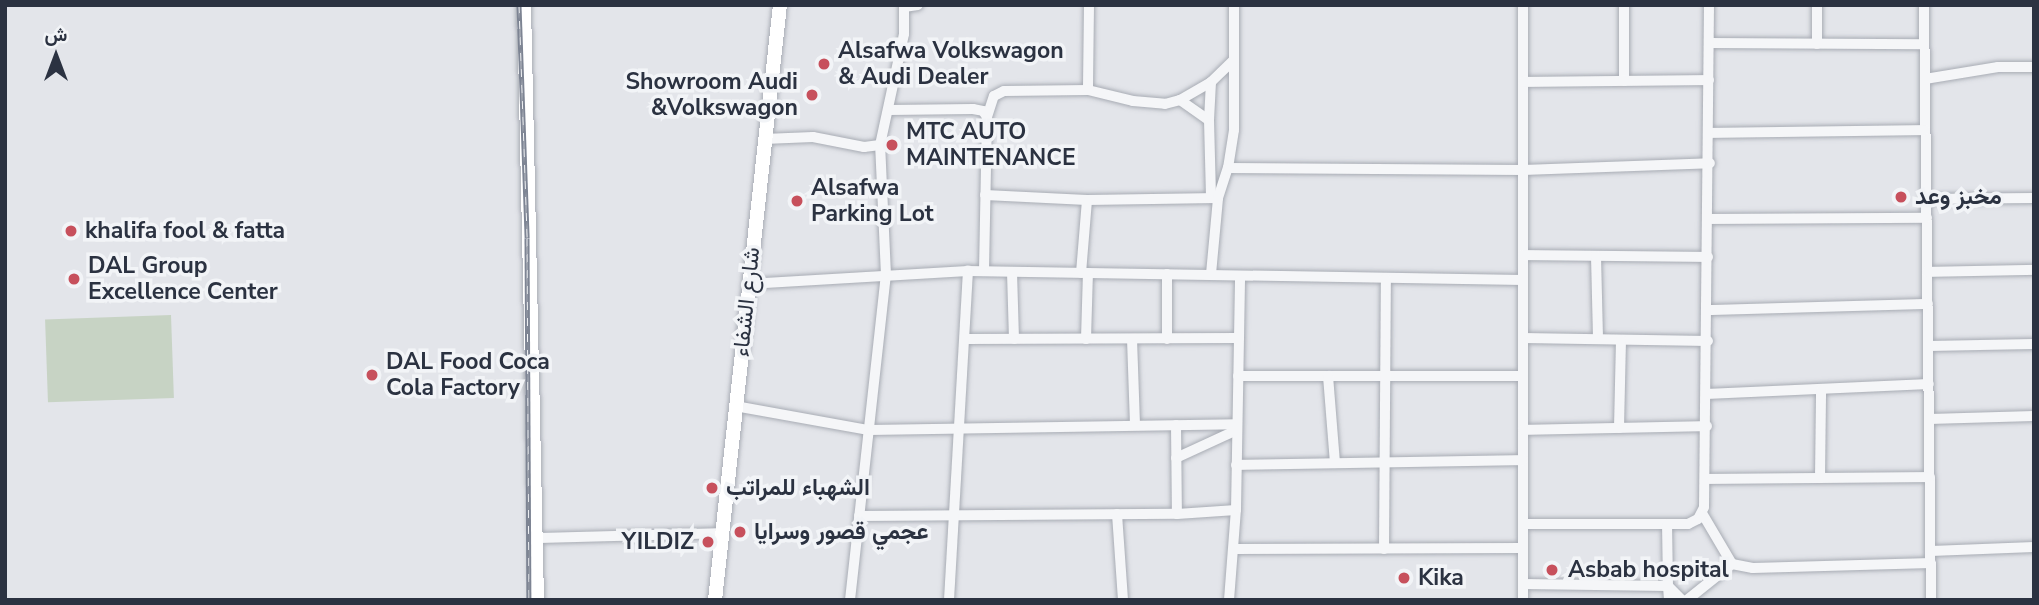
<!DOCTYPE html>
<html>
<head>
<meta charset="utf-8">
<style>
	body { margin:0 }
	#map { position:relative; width:2039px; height:605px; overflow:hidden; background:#e3e5ea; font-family:"Nunito Sans",Vazirmatn,sans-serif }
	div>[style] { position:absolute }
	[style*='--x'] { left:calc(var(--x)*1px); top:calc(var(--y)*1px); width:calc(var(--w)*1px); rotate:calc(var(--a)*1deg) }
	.green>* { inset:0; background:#c7d3c4; transform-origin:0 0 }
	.roads { filter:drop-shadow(0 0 2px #a8acb4) drop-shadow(0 0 2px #a8acb4) }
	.street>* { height:10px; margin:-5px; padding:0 5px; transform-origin:5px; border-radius:5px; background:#f5f6f8 }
	.secondary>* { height:14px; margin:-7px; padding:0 7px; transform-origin:7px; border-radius:7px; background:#fff }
	.rail>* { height:5px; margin-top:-2.5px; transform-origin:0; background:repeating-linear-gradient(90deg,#f2f4f7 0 8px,#7d8493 0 16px); box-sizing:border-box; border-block:2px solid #7d8493 }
	.dots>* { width:19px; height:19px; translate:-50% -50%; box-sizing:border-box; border:4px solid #f2f4f7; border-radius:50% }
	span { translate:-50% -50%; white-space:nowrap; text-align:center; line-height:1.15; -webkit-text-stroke:7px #f2f4f7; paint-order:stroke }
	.poi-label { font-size:23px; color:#2b3241; font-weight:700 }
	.left { translate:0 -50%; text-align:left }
	.right { translate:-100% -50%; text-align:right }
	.street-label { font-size:23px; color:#2b3241 }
	.frame { position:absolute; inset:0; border:7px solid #2b3241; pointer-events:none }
	.north { position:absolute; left:21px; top:21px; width:70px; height:70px; -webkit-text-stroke:5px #f2f4f7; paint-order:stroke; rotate:0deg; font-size:19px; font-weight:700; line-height:28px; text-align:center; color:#2b3241 }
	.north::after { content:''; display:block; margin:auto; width:24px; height:32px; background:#2b3241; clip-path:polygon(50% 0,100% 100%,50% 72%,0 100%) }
</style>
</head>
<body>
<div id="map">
	<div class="green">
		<i style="left:171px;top:315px;width:83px;height:126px;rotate:88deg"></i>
	</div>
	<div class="roads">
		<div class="street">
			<i style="--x:1089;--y:5;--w:85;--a:90.7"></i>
			<i style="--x:1088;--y:90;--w:46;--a:13.7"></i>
			<i style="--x:1133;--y:101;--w:32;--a:5"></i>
			<i style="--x:1165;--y:104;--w:16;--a:-15"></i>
			<i style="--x:1180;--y:100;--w:36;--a:-30"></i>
			<i style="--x:1211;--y:82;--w:30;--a:-44"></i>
			<i style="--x:1523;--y:5;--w:595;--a:90"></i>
			<i style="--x:1817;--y:5;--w:39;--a:90"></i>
			<i style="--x:1924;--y:5;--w:595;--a:89.33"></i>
			<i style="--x:904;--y:7;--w:14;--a:-8"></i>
			<i style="--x:1709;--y:43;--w:215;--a:0.3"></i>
			<i style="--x:1925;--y:79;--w:74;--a:-9.3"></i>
			<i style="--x:1998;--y:67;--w:36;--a:0"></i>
			<i style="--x:1624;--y:81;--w:76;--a:-90"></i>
			<i style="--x:1211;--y:82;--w:38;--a:93"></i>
			<i style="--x:1209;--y:120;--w:78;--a:88.5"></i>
			<i style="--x:1523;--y:82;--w:186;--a:-0.6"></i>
			<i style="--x:1180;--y:100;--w:35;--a:35"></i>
			<i style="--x:889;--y:110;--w:84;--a:-0.7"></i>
			<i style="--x:973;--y:109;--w:10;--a:11"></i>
			<i style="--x:983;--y:111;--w:7;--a:56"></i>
			<i style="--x:1709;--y:133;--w:216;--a:-0.8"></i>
			<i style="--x:764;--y:139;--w:49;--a:-2.3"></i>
			<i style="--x:813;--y:137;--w:52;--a:11.1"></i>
			<i style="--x:864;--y:147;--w:16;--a:-7"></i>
			<i style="--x:880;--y:145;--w:114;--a:-77.8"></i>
			<i style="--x:904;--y:34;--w:29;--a:-90"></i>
			<i style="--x:1228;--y:168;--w:295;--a:0.4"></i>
			<i style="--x:1523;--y:170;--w:187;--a:-2.1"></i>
			<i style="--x:985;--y:195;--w:102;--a:2.8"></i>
			<i style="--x:1087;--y:200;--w:73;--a:94.7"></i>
			<i style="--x:1926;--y:199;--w:108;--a:-0.5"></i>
			<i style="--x:1087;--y:200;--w:131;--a:-0.9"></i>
			<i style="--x:1709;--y:219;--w:218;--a:-0.3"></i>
			<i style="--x:1523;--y:255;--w:185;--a:0.6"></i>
			<i style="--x:1596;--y:256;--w:83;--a:88.6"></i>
			<i style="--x:984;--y:271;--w:154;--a:-88.9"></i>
			<i style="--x:987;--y:117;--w:22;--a:-72"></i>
			<i style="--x:994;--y:96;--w:11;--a:-27"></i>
			<i style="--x:1004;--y:91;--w:84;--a:-0.7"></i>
			<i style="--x:1012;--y:272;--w:67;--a:88.3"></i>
			<i style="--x:1927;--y:272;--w:107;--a:-1.1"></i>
			<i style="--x:1167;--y:274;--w:65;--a:90"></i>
			<i style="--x:1211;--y:274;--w:76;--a:-84.7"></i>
			<i style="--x:1218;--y:198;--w:32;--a:-72"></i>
			<i style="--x:1228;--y:168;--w:38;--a:-81"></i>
			<i style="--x:1234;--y:130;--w:125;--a:-90"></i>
			<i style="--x:748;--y:284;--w:220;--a:-3.4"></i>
			<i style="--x:968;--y:271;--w:555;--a:0.93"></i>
			<i style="--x:1708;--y:310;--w:220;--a:-1.6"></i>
			<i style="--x:1523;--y:338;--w:185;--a:0.9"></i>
			<i style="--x:965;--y:339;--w:274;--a:-0.2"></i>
			<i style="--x:1086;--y:339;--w:66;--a:-88.3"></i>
			<i style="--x:1132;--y:339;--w:86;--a:88"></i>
			<i style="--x:1929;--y:346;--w:105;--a:-1.1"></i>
			<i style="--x:1238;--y:376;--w:285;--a:0"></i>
			<i style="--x:1328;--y:376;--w:87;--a:85.4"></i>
			<i style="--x:1706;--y:394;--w:223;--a:-2.6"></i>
			<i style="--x:735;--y:406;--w:136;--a:10.2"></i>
			<i style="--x:869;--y:430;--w:368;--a:-0.9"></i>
			<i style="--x:1929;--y:419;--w:105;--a:-1.6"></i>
			<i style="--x:1176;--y:425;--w:89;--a:89.4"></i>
			<i style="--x:1619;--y:428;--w:88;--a:-88.7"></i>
			<i style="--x:1523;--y:430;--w:184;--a:-1.2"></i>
			<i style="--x:1176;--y:458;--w:67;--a:-24.7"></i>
			<i style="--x:1236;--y:465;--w:287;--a:-1"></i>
			<i style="--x:1820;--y:478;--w:88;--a:-89.3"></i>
			<i style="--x:1706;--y:479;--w:224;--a:-0.5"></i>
			<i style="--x:1702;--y:513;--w:59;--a:59.5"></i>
			<i style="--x:1732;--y:564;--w:21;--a:11"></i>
			<i style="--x:1753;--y:568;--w:178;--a:-1.6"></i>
			<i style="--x:1117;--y:514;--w:86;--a:86"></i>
			<i style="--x:859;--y:516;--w:318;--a:-0.4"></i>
			<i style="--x:1177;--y:514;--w:59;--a:-3.9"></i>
			<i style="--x:1523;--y:524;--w:144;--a:0"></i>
			<i style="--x:535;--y:538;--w:187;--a:-1.5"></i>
			<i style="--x:1234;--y:549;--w:289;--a:-0.2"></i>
			<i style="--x:1384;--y:549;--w:270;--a:-89.6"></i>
			<i style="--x:1931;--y:551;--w:103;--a:-2.2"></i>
			<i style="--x:1523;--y:584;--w:145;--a:0.8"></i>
			<i style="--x:1668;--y:586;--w:14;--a:86"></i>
			<i style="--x:850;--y:600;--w:327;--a:-83.7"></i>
			<i style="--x:886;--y:275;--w:130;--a:-92.6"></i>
			<i style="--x:949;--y:600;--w:330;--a:-86.7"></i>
			<i style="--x:1229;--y:600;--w:90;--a:-85.6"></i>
			<i style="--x:1236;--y:510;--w:232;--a:-89"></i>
			<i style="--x:1682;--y:600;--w:20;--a:-135"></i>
			<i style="--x:1668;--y:586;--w:62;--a:-90.9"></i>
			<i style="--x:1667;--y:524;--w:21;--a:0"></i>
			<i style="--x:1688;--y:524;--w:11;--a:-27"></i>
			<i style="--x:1698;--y:519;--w:13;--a:-63"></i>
			<i style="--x:1704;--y:507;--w:502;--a:-89.43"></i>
			<i style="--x:1687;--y:600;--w:58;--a:-38.7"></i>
		</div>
		<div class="secondary">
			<i style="--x:524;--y:5;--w:595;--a:88.75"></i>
			<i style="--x:715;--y:600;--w:599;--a:-83.77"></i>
		</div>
	</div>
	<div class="rail">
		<i style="--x:519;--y:5;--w:233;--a:88"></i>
		<i style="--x:527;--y:238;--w:362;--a:89.7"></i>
	</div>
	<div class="dots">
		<i style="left:824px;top:64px;background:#c7505c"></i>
		<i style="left:812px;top:95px;background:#c7505c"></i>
		<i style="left:892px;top:145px;background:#c7505c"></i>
		<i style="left:1901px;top:197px;background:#c7505c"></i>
		<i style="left:797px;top:201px;background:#c7505c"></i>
		<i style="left:71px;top:231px;background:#c7505c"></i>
		<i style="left:74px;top:279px;background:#c7505c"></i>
		<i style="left:372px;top:375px;background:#c7505c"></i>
		<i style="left:712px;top:488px;background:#c7505c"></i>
		<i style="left:740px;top:532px;background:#c7505c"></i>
		<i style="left:708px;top:542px;background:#c7505c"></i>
		<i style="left:1552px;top:570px;background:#c7505c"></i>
		<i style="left:1404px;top:578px;background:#c7505c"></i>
	</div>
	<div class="poi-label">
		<span class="left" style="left:838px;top:64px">Alsafwa Volkswagon<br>&amp; Audi Dealer</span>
		<span class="right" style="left:798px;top:95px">Showroom Audi<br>&amp;Volkswagon</span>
		<span class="left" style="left:906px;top:145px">MTC AUTO<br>MAINTENANCE</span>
		<span class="left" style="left:811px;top:201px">Alsafwa<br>Parking Lot</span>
		<span class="left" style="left:1915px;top:197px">مخبز وعد</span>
		<span class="left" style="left:85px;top:231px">khalifa fool &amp; fatta</span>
		<span class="left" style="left:88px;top:279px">DAL Group<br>Excellence Center</span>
		<span class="left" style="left:386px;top:375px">DAL Food Coca<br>Cola Factory</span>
		<span class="left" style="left:726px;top:488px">الشهباء للمراتب</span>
		<span class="left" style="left:754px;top:532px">عجمي قصور وسرايا</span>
		<span class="right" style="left:694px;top:542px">YILDIZ</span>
		<span class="left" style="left:1568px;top:570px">Asbab hospital</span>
		<span class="left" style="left:1418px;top:578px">Kika</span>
	</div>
	<div class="street-label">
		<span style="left:747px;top:302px;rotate:-84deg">شارع الشفاء</span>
	</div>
	<div class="frame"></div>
	<div class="north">ش</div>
</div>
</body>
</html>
